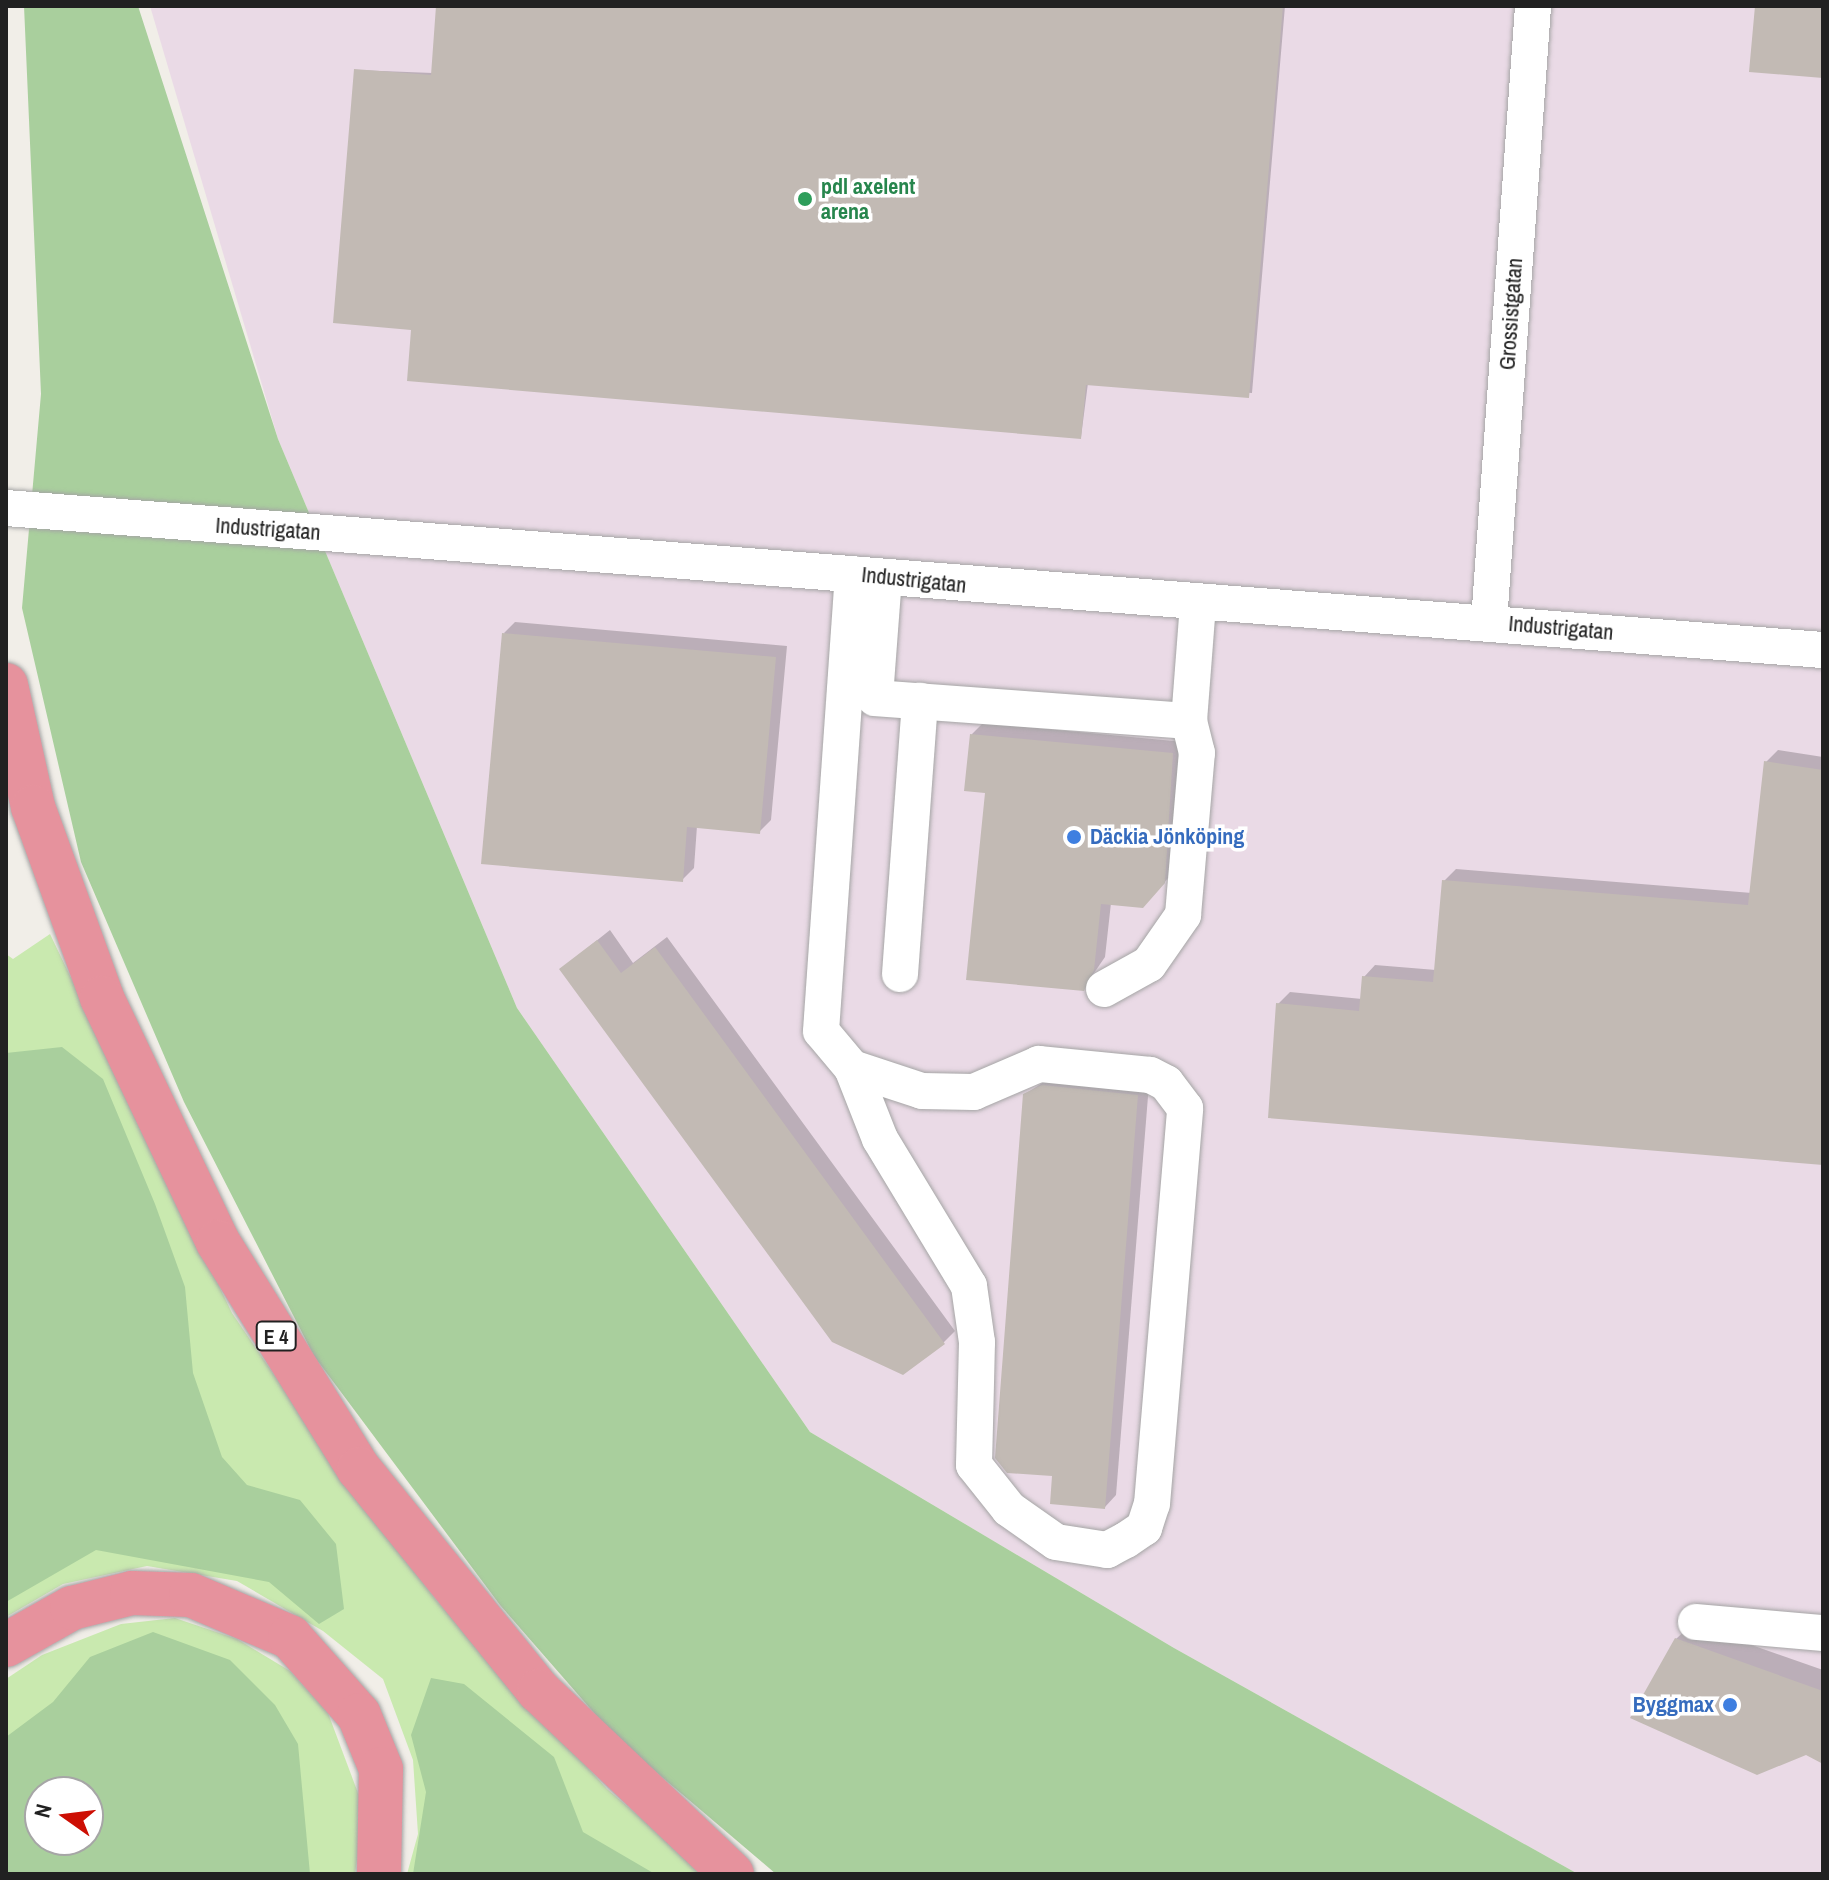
<!DOCTYPE html>
<html>
<head>
<meta charset="utf-8">
<style>
	body { margin:0 }
	#map { position:relative; width:1829px; height:1880px; overflow:hidden; background:#f1eee8; font-family:"Archivo Narrow",sans-serif }
	div>[style] { position:absolute }
	[style*='--x'] { left:calc(var(--x)*1px); top:calc(var(--y)*1px); width:calc(var(--w)*1px); rotate:calc(var(--a)*1deg) }
	.industrial>* { inset:0; background:#eadae6 }
	.grass>* { inset:0; background:#c9e9af }
	.forest>* { inset:0; background:#a9cf9d }
	.shadow>* { inset:0; background:#0003 }
	.building>* { inset:0; background:#c2bab4 }
	.roads { filter:drop-shadow(0 0 2px #a5a5a5) drop-shadow(0 0 2px #a5a5a5) }
	.minor>* { height:36px; margin:-18px; padding:0 18px; transform-origin:18px; border-radius:18px; background:#fff }
	.highway>* { height:44px; margin:-22px; padding:0 22px; transform-origin:22px; border-radius:22px; background:#e6929d }
	.dots>* { width:22px; height:22px; translate:-50% -50%; box-sizing:border-box; border:4px solid #fff; border-radius:50% }
	span { translate:-50% -50%; white-space:nowrap; text-align:center; line-height:1.15; -webkit-text-stroke:7px #fff; paint-order:stroke }
	.shield-label span { padding:2px 6px; background:#fff; border:2px solid; border-radius:6px; -webkit-text-stroke-width:0 }
	.shield-label { font-size:20px; color:#212121; font-weight:700 }
	.leisure-label { font-size:22px; color:#27864d; font-weight:700 }
	.left { translate:0 -50%; text-align:left }
	.street-label { font-size:22px; color:#212121 }
	.shop-label { font-size:22px; color:#366cbe; font-weight:700 }
	.right { translate:-100% -50%; text-align:right }
	.frame { position:absolute; inset:0; border:8px solid #212121; pointer-events:none }
	.north { position:absolute; left:24px; top:1776px; width:80px; height:80px; box-sizing:border-box; background:#fff; border:2px solid #a6a6a6; border-radius:50%; rotate:284deg; font-size:22px; font-weight:700; line-height:32px; text-align:center; color:#212121 }
	.north::after { content:''; display:block; margin:auto; width:28px; height:36px; background:#cd0f04; clip-path:polygon(50% 0,100% 100%,50% 72%,0 100%) }
</style>
</head>
<body>
<div id="map">
	<div class="industrial">
		<i style="clip-path:polygon(150px 6px,1823px 6px,1823px 1874px,1578px 1874px,1174px 1648px,810px 1432px,517px 1008px,278px 439px)"></i>
	</div>
	<div class="grass">
		<i style="clip-path:polygon(50px 934px,232px 1313px,353px 1491px,436px 1600px,607px 1789px,707px 1874px,407px 1874px,418px 1834px,413px 1760px,383px 1679px,323px 1631px,237px 1581px,147px 1566px,63px 1584px,6px 1617px,6px 954px,13px 959px)"></i>
		<i style="clip-path:polygon(evenodd,175px 1618px,237px 1639px,290px 1671px,328px 1713px,364px 1809px,355px 1874px,6px 1874px,6px 1679px,42px 1655px,121px 1624px,175px 1618px,40px 1792px,88px 1792px,88px 1840px,40px 1840px,40px 1792px)"></i>
	</div>
	<div class="forest">
		<i style="clip-path:polygon(24px 6px,138px 6px,278px 439px,517px 1008px,810px 1432px,1174px 1648px,1578px 1874px,776px 1874px,616px 1738px,500px 1605px,314px 1356px,184px 1102px,81px 862px,22px 608px,41px 394px)"></i>
		<i style="clip-path:polygon(62px 1047px,103px 1079px,155px 1204px,185px 1287px,193px 1373px,222px 1457px,247px 1485px,300px 1500px,336px 1544px,344px 1609px,319px 1624px,269px 1582px,96px 1550px,6px 1602px,6px 1053px)"></i>
		<i style="clip-path:polygon(evenodd,153px 1632px,230px 1660px,275px 1705px,298px 1744px,310px 1874px,6px 1874px,6px 1737px,53px 1702px,90px 1657px,153px 1632px,40px 1792px,88px 1792px,88px 1840px,40px 1840px,40px 1792px)"></i>
		<i style="clip-path:polygon(431px 1678px,464px 1684px,554px 1757px,583px 1832px,655px 1874px,413px 1874px,426px 1792px,411px 1735px)"></i>
	</div>
	<div class="shadow">
		<i style="clip-path:polygon(439px 6px,1285px 6px,1252px 393px,1088px 383px,1081px 437px,413px 328px,356px 70px,433px 73px)"></i>
		<i style="clip-path:polygon(515px 622px,787px 646px,771px 820px,759px 832px,697px 826px,694px 868px,682px 880px,504px 633px)"></i>
		<i style="clip-path:polygon(983px 723px,1184px 742px,1176px 869px,1154px 894px,1111px 903px,1105px 957px,1083px 989px,987px 791px,972px 734px)"></i>
		<i style="clip-path:polygon(1778px 750px,1823px 757px,1823px 1163px,1278px 1004px,1290px 992px,1362px 999px,1364px 977px,1375px 965px,1436px 970px,1444px 881px,1456px 869px,1752px 893px,1766px 762px)"></i>
		<i style="clip-path:polygon(610px 930px,633px 963px,667px 937px,955px 1331px,943px 1343px,561px 969px)"></i>
		<i style="clip-path:polygon(1055px 1075px,1149px 1084px,1116px 1495px,1105px 1507px,1054px 1474px,1025px 1094px)"></i>
		<i style="clip-path:polygon(1692px 1624px,1823px 1670px,1823px 1762px,1676px 1639px)"></i>
	</div>
	<div class="building">
		<i style="clip-path:polygon(436px 6px,1283px 6px,1249px 398px,1086px 385px,1081px 439px,407px 381px,411px 330px,333px 323px,354px 69px,431px 75px)"></i>
		<i style="clip-path:polygon(1755px 6px,1823px 6px,1823px 78px,1749px 72px)"></i>
		<i style="clip-path:polygon(502px 633px,776px 657px,760px 834px,687px 827px,683px 882px,481px 864px)"></i>
		<i style="clip-path:polygon(970px 734px,1173px 753px,1165px 883px,1143px 908px,1101px 904px,1094px 970px,1084px 991px,966px 980px,985px 793px,964px 791px)"></i>
		<i style="clip-path:polygon(1764px 761px,1823px 770px,1823px 1165px,1268px 1118px,1276px 1003px,1359px 1011px,1362px 976px,1433px 982px,1442px 880px,1748px 905px)"></i>
		<i style="clip-path:polygon(597px 940px,621px 973px,655px 947px,945px 1344px,903px 1375px,832px 1342px,559px 969px)"></i>
		<i style="clip-path:polygon(1042px 1085px,1138px 1095px,1105px 1509px,1050px 1504px,1052px 1476px,1007px 1473px,995px 1458px,1023px 1094px)"></i>
		<i style="clip-path:polygon(1675px 1638px,1823px 1691px,1823px 1764px,1806px 1755px,1757px 1775px,1630px 1718px)"></i>
	</div>
	<div class="roads">
		<div class="minor">
			<i style="--x:6;--y:508;--w:1823;--a:4.47"></i>
			<i style="--x:884;--y:577;--w:121;--a:94.3"></i>
			<i style="--x:875;--y:698;--w:315;--a:4.2"></i>
			<i style="--x:1189;--y:721;--w:117;--a:-85.6"></i>
			<i style="--x:1489;--y:622;--w:618;--a:-85.91"></i>
			<i style="--x:900;--y:974;--w:274;--a:-85.8"></i>
			<i style="--x:1104;--y:989;--w:51;--a:-29.1"></i>
			<i style="--x:1149;--y:964;--w:60;--a:-55.2"></i>
			<i style="--x:1183;--y:915;--w:163;--a:-85.1"></i>
			<i style="--x:1197;--y:753;--w:33;--a:-104"></i>
			<i style="--x:852;--y:1068;--w:76;--a:68.5"></i>
			<i style="--x:880;--y:1139;--w:172;--a:58.8"></i>
			<i style="--x:969;--y:1286;--w:57;--a:81.9"></i>
			<i style="--x:977;--y:1342;--w:123;--a:91.4"></i>
			<i style="--x:974;--y:1465;--w:56;--a:51.5"></i>
			<i style="--x:1009;--y:1509;--w:57;--a:35.1"></i>
			<i style="--x:1056;--y:1542;--w:52;--a:8.9"></i>
			<i style="--x:1107;--y:1550;--w:21;--a:-28"></i>
			<i style="--x:1126;--y:1540;--w:22;--a:-34"></i>
			<i style="--x:1144;--y:1528;--w:25;--a:-72"></i>
			<i style="--x:1152;--y:1504;--w:397;--a:-85.2"></i>
			<i style="--x:1185;--y:1108;--w:31;--a:-127"></i>
			<i style="--x:1166;--y:1083;--w:18;--a:-153"></i>
			<i style="--x:1150;--y:1075;--w:112;--a:-174.3"></i>
			<i style="--x:1039;--y:1064;--w:71;--a:156.7"></i>
			<i style="--x:974;--y:1092;--w:52;--a:-178.9"></i>
			<i style="--x:922;--y:1091;--w:74;--a:-161.8"></i>
			<i style="--x:852;--y:1068;--w:48;--a:-130"></i>
			<i style="--x:821;--y:1031;--w:458;--a:-86"></i>
			<i style="--x:1696;--y:1622;--w:127;--a:5"></i>
		</div>
		<div class="highway">
			<i style="--x:6;--y:685;--w:125;--a:77.5"></i>
			<i style="--x:33;--y:807;--w:203;--a:70.1"></i>
			<i style="--x:102;--y:998;--w:270;--a:64.6"></i>
			<i style="--x:218;--y:1242;--w:267;--a:58.2"></i>
			<i style="--x:359;--y:1469;--w:286;--a:51"></i>
			<i style="--x:539;--y:1691;--w:266;--a:43.5"></i>
			<i style="--x:6;--y:1645;--w:76;--a:-29.3"></i>
			<i style="--x:72;--y:1608;--w:62;--a:-14"></i>
			<i style="--x:132;--y:1593;--w:59;--a:1.9"></i>
			<i style="--x:191;--y:1595;--w:108;--a:23"></i>
			<i style="--x:290;--y:1637;--w:104;--a:48.5"></i>
			<i style="--x:359;--y:1715;--w:58;--a:67.8"></i>
			<i style="--x:381;--y:1769;--w:105;--a:91.1"></i>
		</div>
	</div>
	<div class="dots">
		<i style="left:805px;top:199px;background:#2e9e5b"></i>
		<i style="left:1074px;top:837px;background:#3f7fe0"></i>
		<i style="left:1730px;top:1705px;background:#3f7fe0"></i>
	</div>
	<div class="shield-label">
		<span style="left:276px;top:1336px">E 4</span>
	</div>
	<div class="leisure-label">
		<span class="left" style="left:821px;top:199px">pdl axelent<br>arena</span>
	</div>
	<div class="street-label">
		<span style="left:1511px;top:314px;rotate:-86deg">Grossistgatan</span>
		<span style="left:268px;top:529px;rotate:4deg">Industrigatan</span>
		<span style="left:914px;top:580px;rotate:6deg">Industrigatan</span>
		<span style="left:1561px;top:628px;rotate:5deg">Industrigatan</span>
	</div>
	<div class="shop-label">
		<span class="left" style="left:1090px;top:837px">Däckia Jönköping</span>
		<span class="right" style="left:1714px;top:1705px">Byggmax</span>
	</div>
	<div class="frame"></div>
	<div class="north">N</div>
</div>
</body>
</html>
